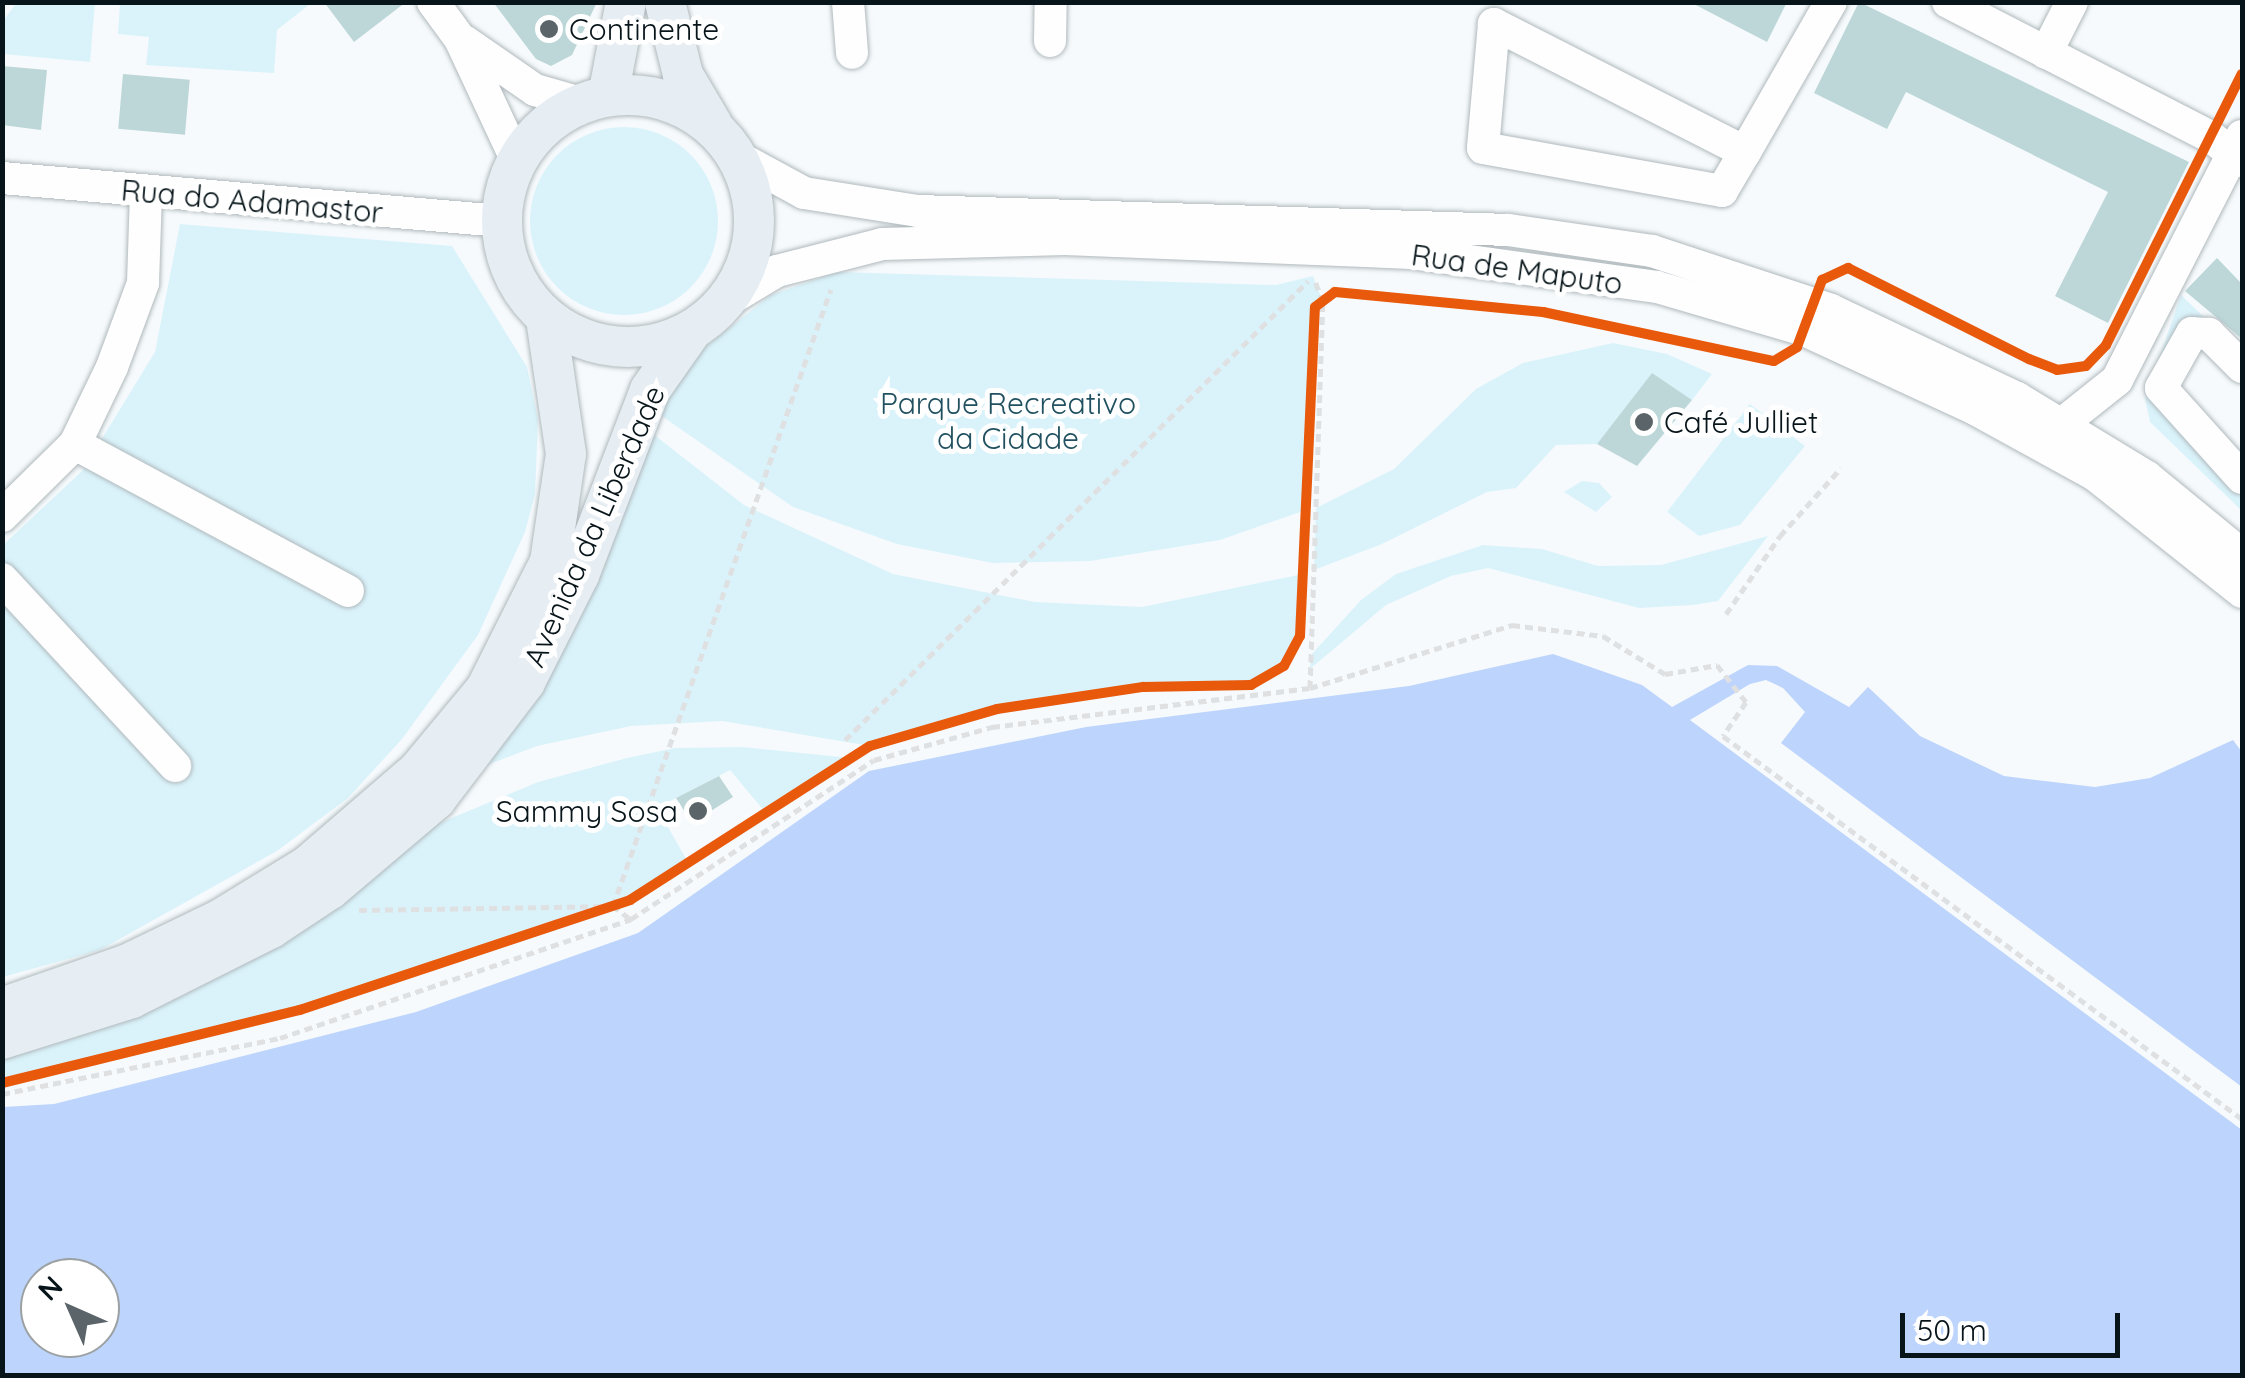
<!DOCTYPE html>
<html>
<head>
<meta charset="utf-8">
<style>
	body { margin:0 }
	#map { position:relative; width:2245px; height:1378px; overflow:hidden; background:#f6fafc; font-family:Quicksand,sans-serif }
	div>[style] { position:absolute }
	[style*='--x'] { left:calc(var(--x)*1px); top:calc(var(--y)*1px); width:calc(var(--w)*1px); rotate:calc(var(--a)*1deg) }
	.green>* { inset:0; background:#daf3fb }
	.round { border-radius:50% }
	.water>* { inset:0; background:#bdd4fd }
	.building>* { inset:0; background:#bdd7d9; transform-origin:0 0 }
	.path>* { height:5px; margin-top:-2.5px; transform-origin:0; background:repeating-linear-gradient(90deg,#dfe0e2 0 8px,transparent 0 13px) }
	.roads { filter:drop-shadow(0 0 2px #b0b9bc) drop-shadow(0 0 2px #b0b9bc) }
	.minor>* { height:32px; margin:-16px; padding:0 16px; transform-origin:16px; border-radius:16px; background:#fefeff }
	.major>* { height:40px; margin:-20px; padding:0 20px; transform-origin:20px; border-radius:20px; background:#e6edf3 }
	.major>.ring { margin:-20px; padding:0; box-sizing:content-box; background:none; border:40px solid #e6edf3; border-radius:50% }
	.cycleway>* { height:10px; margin:-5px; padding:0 5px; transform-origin:5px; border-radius:5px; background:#e8590c }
	.dots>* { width:28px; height:28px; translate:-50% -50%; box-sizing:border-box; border:5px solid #fff; border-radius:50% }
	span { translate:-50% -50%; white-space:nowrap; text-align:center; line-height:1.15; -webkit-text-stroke:10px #fff; paint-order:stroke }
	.poi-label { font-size:30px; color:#07151a }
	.left { translate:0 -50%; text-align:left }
	.right { translate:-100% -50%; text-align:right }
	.street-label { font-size:30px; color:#07151a }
	.park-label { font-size:30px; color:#215160 }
	.frame { position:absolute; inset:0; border:5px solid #07151a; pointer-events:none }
	.north { position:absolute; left:20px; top:1258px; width:100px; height:100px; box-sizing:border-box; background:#fff; border:2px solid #9ca1a3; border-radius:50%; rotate:315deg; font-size:28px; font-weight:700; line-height:40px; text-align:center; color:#07151a }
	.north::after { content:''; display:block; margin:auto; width:35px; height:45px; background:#5b6569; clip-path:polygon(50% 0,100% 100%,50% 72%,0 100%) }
	.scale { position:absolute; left:1900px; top:1313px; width:220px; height:45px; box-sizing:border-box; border:5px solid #07151a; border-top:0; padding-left:12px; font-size:30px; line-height:35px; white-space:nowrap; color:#07151a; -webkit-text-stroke:8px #fff; paint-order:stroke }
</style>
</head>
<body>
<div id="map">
	<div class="green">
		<i style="clip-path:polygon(17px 2px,95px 3px,90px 62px,3px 54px,3px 21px)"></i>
		<i style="clip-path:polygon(120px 3px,309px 2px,310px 4px,277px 30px,274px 73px,146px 65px,149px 37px,118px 34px)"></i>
		<i class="round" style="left:530px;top:127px;width:188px;height:188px"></i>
		<i style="clip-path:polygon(180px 224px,452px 246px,527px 367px,538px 420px,535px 494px,525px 532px,478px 635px,402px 739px,348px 798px,277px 851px,100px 950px,3px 977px,3px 545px,82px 471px,155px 352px)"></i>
		<i style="clip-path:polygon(837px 272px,1276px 285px,1313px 276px,1323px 302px,1315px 307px,1306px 510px,1220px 540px,1090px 561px,993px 563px,897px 544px,793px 507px,656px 412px,690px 359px,771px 295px)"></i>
		<i style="clip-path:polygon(2181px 295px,2212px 325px,2154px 383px,2242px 489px,2242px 511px,2150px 422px,2145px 399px)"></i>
		<i style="clip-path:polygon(1613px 343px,1667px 354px,1712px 374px,1692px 400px,1652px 374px,1597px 444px,1556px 445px,1516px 488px,1487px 492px,1382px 544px,1314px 570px,1316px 508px,1394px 469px,1476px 389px,1523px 363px)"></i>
		<i style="clip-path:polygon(1750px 404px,1805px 446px,1740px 525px,1699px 536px,1667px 512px)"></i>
		<i style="clip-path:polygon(648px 430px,744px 505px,893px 574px,1035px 602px,1142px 607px,1303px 574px,1301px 636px,1284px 666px,1251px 685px,1142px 687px,997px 709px,870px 746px,722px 721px,631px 726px,537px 746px,482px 767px)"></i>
		<i style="clip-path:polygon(1582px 481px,1599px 483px,1612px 497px,1596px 512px,1564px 492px)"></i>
		<i style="clip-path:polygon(1768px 536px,1718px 601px,1693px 605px,1639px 608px,1488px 568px,1451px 576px,1386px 605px,1310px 669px,1311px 655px,1361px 600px,1396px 574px,1483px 545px,1542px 549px,1598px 566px,1661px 565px)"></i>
		<i style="clip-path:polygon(743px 747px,851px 758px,765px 812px,730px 770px,657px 808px,688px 862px,630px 900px,300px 1010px,3px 1083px,3px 1059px,108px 1025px,425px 829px,538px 782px,627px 758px,675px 748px)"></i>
	</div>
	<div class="water">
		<i style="clip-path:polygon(evenodd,1553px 654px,1642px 685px,1672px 707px,1748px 665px,1777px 666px,1849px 707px,1868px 687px,1920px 736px,2004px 776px,2095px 787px,2150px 778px,2233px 740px,2242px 752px,2242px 1087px,1781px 743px,1805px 712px,1783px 688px,1766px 680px,1750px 684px,1690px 720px,2242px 1130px,2242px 1375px,3px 1375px,3px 1107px,54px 1104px,416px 1012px,638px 933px,869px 771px,1086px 727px,1409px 686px,1553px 654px,40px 1278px,100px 1278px,100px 1338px,40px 1338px,40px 1278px)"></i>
	</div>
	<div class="building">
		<i style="clip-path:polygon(324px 2px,406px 2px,354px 42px)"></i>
		<i style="clip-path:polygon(493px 2px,597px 2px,572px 55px,551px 66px,536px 59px)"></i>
		<i style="clip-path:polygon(1690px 2px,1787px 2px,1767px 42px)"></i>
		<i style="clip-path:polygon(1859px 2px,2189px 162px,2108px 323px,2055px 296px,2108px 192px,1906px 92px,1887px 129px,1814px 93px)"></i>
		<i style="clip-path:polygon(2px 66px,47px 70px,41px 130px,2px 125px)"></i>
		<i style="left:123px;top:74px;width:67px;height:55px;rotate:5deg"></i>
		<i style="clip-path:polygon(2217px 258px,2242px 284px,2242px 339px,2185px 291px)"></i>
		<i style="clip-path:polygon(1652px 373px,1692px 400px,1637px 466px,1597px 444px)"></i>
		<i style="clip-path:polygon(719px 776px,733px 797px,692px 823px,676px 798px)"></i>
	</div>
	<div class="path">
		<i style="--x:1726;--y:614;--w:95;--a:-55.3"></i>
		<i style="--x:1780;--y:536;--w:91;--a:-48.1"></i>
		<i style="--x:1310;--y:688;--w:212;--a:-17.3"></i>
		<i style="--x:1512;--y:625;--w:92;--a:6.9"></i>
		<i style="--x:1603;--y:636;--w:73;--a:31.5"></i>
		<i style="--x:1665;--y:674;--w:53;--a:-9.8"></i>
		<i style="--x:1717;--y:665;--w:47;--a:51.9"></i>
		<i style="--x:1746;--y:702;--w:41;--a:124.1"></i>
		<i style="--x:1723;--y:736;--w:645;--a:36.43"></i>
		<i style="--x:845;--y:740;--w:652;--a:-44.75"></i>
		<i style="--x:359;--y:910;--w:254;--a:-0.9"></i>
		<i style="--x:629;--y:918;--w:20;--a:-143"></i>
		<i style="--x:613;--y:906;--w:654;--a:-70.54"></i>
		<i style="--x:2;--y:1094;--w:284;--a:-11.4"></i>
		<i style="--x:280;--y:1038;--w:371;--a:-18.7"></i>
		<i style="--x:631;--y:919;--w:290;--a:-33.2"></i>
		<i style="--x:874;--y:760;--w:123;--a:-15.6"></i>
		<i style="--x:992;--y:727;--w:320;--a:-7"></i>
		<i style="--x:1310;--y:688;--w:386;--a:-88.1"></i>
		<i style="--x:1323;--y:302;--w:25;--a:-111"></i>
	</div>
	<div class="roads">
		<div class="minor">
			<i style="--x:433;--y:2;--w:46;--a:53.9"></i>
			<i style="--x:460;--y:39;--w:135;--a:65"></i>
			<i style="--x:848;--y:2;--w:51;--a:85.5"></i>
			<i style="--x:1948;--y:2;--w:296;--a:27.2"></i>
			<i style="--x:2211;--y:137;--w:39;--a:38"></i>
			<i style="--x:464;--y:41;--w:86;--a:34.6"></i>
			<i style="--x:535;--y:90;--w:48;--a:15.8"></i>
			<i style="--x:1050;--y:41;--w:39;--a:-89"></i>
			<i style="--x:2046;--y:53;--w:57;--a:-63"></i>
			<i style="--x:1745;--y:152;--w:282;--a:-153"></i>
			<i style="--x:1494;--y:24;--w:124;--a:95.1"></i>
			<i style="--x:1483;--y:148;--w:243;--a:10.2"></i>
			<i style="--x:1722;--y:191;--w:45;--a:-59.5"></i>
			<i style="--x:1745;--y:152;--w:173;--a:-60.2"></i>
			<i style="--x:738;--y:157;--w:75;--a:28.6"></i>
			<i style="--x:804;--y:193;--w:115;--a:9"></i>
			<i style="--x:918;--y:211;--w:590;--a:1.84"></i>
			<i style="--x:1508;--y:230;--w:146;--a:8.3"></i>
			<i style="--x:1652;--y:251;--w:188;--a:18.2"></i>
			<i style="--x:1831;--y:310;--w:206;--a:25.3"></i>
			<i style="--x:2017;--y:398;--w:152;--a:31.3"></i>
			<i style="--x:2147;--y:477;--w:123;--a:39.4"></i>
			<i style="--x:2;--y:178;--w:501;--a:4.93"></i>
			<i style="--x:722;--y:304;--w:64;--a:-31"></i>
			<i style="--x:777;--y:271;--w:108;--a:-14.4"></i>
			<i style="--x:882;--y:244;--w:183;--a:-1.6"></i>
			<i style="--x:1065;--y:239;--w:347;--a:2.3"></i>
			<i style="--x:1412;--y:253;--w:247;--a:7.9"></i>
			<i style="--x:1657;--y:287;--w:153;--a:16.3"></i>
			<i style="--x:1804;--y:330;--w:188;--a:24.8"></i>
			<i style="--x:1975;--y:409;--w:137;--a:28.8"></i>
			<i style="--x:2095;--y:475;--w:188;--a:38.5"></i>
			<i style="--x:2242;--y:367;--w:47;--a:-135"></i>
			<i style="--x:2209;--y:334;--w:17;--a:-177"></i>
			<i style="--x:2192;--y:333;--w:63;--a:119.4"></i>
			<i style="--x:2161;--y:388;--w:121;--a:48"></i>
			<i style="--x:2047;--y:427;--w:16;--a:-14"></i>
			<i style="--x:2063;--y:423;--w:69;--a:-38.5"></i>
			<i style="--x:2117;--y:380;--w:274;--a:-62.9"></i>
			<i style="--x:75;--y:444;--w:310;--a:28.3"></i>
			<i style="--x:2;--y:516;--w:103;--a:-44.6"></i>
			<i style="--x:75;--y:444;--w:85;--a:-64.3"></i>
			<i style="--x:112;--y:367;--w:90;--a:-69.7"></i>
			<i style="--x:143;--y:283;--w:90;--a:-88.1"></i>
			<i style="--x:2;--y:579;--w:255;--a:47.2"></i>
		</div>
		<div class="major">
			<i style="--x:665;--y:2;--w:75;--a:76.1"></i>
			<i style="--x:683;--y:75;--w:57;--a:59.4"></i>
			<i class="ring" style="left:502px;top:95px;width:212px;height:212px"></i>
			<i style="--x:608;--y:96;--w:96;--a:-79.2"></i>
			<i style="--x:2;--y:1008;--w:133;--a:-19.2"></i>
			<i style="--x:128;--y:964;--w:103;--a:-25.8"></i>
			<i style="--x:221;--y:919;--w:103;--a:-31.5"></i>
			<i style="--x:309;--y:865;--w:144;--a:-40.8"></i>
			<i style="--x:418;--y:771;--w:107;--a:-50.3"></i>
			<i style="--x:486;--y:689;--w:142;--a:-63.3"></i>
			<i style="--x:550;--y:562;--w:109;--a:-81.6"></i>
			<i style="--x:566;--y:454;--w:137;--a:-98.4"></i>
			<i style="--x:2;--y:1039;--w:136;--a:-17.5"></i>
			<i style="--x:132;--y:998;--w:156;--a:-26.7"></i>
			<i style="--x:271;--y:928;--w:71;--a:-33.5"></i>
			<i style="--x:330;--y:889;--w:139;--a:-40.3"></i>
			<i style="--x:436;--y:799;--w:147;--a:-52.7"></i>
			<i style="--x:525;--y:682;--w:120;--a:-63.2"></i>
			<i style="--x:579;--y:575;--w:198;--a:-69"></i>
			<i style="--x:650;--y:390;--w:73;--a:-55"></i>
		</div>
	</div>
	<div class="cycleway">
		<i style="--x:2;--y:1083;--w:307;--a:-13.8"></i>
		<i style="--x:300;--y:1010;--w:348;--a:-18.4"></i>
		<i style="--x:630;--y:900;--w:285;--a:-32.7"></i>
		<i style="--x:870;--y:746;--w:132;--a:-16.2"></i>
		<i style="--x:997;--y:709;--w:148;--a:-8.6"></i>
		<i style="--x:1143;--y:687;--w:108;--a:-1.1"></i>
		<i style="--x:1251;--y:685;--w:38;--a:-30"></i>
		<i style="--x:1284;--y:666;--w:34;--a:-62"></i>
		<i style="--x:1300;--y:636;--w:329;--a:-87.4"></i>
		<i style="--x:1315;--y:307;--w:25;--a:-37"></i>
		<i style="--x:1335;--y:292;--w:209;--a:5.5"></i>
		<i style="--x:1543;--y:312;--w:236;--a:12"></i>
		<i style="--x:1774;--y:361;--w:27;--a:-31"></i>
		<i style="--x:1797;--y:347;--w:72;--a:-69.5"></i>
		<i style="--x:1822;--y:280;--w:29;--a:-25"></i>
		<i style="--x:1848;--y:268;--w:203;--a:26.7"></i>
		<i style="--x:2029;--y:359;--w:30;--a:21"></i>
		<i style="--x:2057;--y:370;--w:29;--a:-8"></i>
		<i style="--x:2086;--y:366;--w:29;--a:-46"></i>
		<i style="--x:2106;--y:345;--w:303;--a:-63.4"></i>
	</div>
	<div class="dots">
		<i style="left:549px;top:29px;background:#5b6569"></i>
		<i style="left:1644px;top:422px;background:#5b6569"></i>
		<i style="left:698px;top:811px;background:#5b6569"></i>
	</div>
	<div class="poi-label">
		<span class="left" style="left:569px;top:29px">Continente</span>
		<span class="left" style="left:1664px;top:422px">Café Julliet</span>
		<span class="right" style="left:678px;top:811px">Sammy Sosa</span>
	</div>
	<div class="street-label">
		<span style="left:252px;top:201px;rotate:5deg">Rua do Adamastor</span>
		<span style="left:1517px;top:269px;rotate:8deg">Rua de Maputo</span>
		<span style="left:594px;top:526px;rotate:-66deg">Avenida da Liberdade</span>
	</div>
	<div class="park-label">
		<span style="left:1008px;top:420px">Parque Recreativo<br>da Cidade</span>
	</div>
	<div class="frame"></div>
	<div class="north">N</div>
	<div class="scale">50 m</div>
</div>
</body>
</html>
